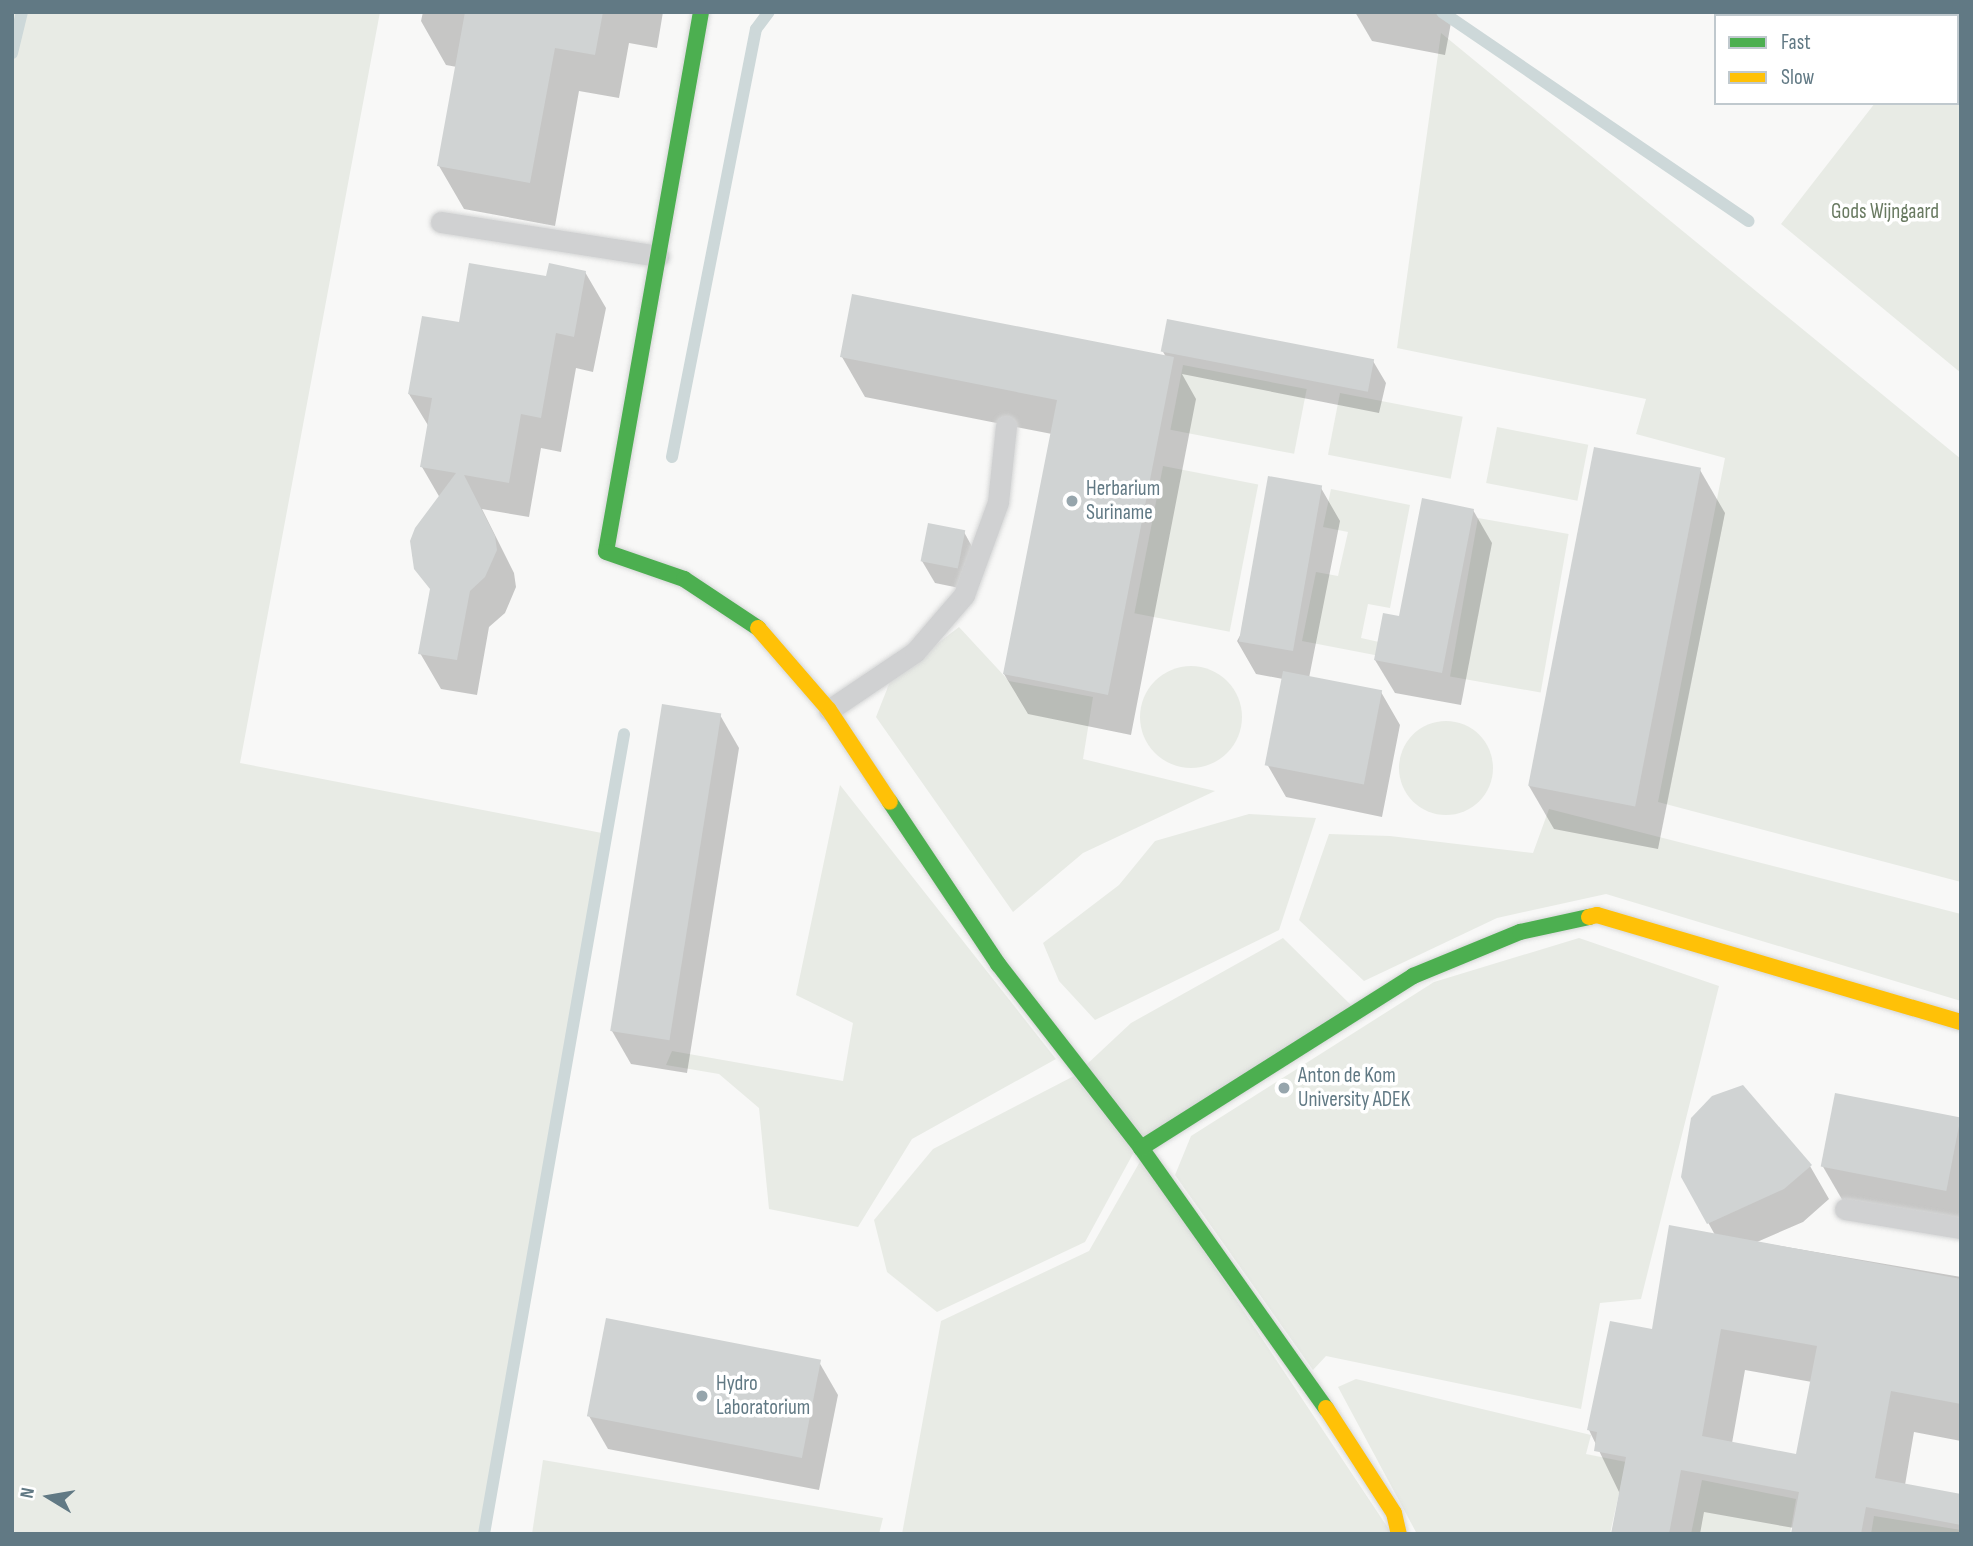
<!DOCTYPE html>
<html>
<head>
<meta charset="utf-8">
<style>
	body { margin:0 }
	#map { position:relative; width:1973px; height:1546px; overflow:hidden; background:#f8f8f7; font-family:"Sofia Sans Condensed",sans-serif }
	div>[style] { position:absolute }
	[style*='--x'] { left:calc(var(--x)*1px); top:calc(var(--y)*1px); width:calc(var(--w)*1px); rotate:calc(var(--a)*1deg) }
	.green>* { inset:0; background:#e8ebe5; transform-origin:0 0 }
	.round { border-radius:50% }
	.shadow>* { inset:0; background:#0003 }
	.stream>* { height:12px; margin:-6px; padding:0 6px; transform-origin:6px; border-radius:6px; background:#cdd8d9 }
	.building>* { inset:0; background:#d0d3d3; transform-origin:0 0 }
	.roads { filter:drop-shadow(0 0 2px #d5d6d6) drop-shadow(0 0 2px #d5d6d6) }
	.lane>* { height:21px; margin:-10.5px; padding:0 10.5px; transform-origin:10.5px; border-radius:10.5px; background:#d0d1d2 }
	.fast>* { height:16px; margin:-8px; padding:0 8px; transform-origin:8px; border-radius:8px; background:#4caf50 }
	.slow>* { height:16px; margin:-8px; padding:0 8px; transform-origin:8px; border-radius:8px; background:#ffc107 }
	.dots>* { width:19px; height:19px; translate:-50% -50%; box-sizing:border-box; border:4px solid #fff; border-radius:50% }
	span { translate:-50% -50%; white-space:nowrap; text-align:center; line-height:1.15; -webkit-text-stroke:7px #fff; paint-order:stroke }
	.park-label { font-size:21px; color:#697a61 }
	.poi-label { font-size:21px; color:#617984 }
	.left { translate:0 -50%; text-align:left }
	.frame { position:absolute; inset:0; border:14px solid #617984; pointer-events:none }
	.legend { position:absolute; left:1714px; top:14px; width:245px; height:91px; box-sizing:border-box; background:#fff; border:2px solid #c0c9ce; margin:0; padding:9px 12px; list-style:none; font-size:21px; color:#617984 }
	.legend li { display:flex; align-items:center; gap:14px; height:35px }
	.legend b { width:35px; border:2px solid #c0c9ce }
	.north { position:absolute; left:14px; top:1462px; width:70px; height:70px; -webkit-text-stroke:5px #fff; paint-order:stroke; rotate:281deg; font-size:19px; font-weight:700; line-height:28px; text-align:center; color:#617984 }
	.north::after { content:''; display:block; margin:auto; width:24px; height:32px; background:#617984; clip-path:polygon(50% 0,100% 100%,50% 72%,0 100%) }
</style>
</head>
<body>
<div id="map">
	<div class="green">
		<i style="clip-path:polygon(12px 12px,380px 12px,240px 763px,607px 834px,484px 1534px,12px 1534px)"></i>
		<i style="clip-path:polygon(1946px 12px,1961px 12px,1961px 373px,1781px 224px,1875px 103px,1957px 103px,1957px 16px,1943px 16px)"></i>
		<i style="clip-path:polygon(1441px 33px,1961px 459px,1961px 882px,1658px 802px,1725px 458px,1636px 434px,1646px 399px,1397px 348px)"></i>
		<i style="left:1183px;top:365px;width:126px;height:66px;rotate:11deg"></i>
		<i style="left:1340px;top:393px;width:125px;height:63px;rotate:11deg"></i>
		<i style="left:1497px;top:427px;width:93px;height:57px;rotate:11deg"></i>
		<i style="left:1163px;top:466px;width:97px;height:150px;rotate:11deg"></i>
		<i style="clip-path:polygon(1331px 489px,1410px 505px,1390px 608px,1368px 604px,1361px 638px,1388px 644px,1385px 657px,1302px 641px,1316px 572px,1338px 576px,1348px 532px,1323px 527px)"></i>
		<i style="left:1478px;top:518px;width:92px;height:161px;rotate:10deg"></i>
		<i style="clip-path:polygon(959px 627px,1009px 681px,1093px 697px,1083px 759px,1215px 791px,1083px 853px,1013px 912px,876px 717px,891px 679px)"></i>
		<i class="round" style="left:1140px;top:666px;width:102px;height:102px"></i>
		<i class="round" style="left:1399px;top:721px;width:94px;height:94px"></i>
		<i style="clip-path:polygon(840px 785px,1056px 1059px,912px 1139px,858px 1227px,769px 1209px,759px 1108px,719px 1074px,666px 1065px,672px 1051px,843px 1081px,853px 1023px,796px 995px)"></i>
		<i style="clip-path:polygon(1549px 809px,1961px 914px,1961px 1001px,1606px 894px,1497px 918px,1364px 981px,1299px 920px,1329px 834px,1390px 836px,1533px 853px)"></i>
		<i style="clip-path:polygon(1249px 814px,1316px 818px,1279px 930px,1095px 1020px,1059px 981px,1043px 943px,1119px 885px,1155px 841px)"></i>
		<i style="clip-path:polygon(1283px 938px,1357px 1011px,1143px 1138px,1085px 1066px,1131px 1023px)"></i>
		<i style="clip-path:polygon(1579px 938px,1719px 986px,1641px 1299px,1600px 1303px,1581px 1409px,1326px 1356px,1313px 1370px,1175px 1175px,1191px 1136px,1434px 982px)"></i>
		<i style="clip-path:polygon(1074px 1076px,1134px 1152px,1085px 1242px,937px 1312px,887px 1272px,874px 1220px,933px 1149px)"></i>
		<i style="clip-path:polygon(1142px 1158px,1392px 1534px,902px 1534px,941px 1321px,1089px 1251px)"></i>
		<i style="clip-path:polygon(1356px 1379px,1591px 1435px,1586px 1454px,1626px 1462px,1610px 1534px,1417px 1534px,1338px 1387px)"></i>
		<i style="clip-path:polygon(543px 1460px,820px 1507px,883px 1518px,879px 1534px,532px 1534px)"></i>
		<i style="clip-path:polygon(1702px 1480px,1796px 1499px,1790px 1534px,1691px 1534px)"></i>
		<i style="clip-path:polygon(1874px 1516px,1961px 1530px,1961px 1534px,1871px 1534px)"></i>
	</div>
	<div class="shadow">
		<i style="clip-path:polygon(423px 12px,663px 12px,657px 48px,629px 43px,619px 98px,579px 91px,555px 226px,464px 209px,439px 166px,457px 67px,446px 65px,421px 21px)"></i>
		<i style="clip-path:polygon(1355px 12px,1453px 12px,1445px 55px,1372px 41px)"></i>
		<i style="clip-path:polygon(1718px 12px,1891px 12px,1886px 16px)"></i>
		<i style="clip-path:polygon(585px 272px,606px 308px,593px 372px,576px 368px,561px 452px,541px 448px,529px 517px,482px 509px,514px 573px,516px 587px,505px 613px,489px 627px,477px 695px,441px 689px,420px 653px,432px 590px,412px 555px,416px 528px,440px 498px,422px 467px,429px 427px,409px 394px,460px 324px,548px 278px)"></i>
		<i style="clip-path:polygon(1162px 350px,1373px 361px,1386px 383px,1379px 413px,1182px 374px,1196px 399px,1131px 735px,1028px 714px,1004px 674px,1052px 434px,865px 397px,842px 357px,1166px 357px)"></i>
		<i style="clip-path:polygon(1700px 470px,1725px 513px,1658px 849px,1554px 829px,1529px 786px)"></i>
		<i style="clip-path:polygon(1321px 488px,1340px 521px,1309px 678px,1381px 692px,1400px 725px,1382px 817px,1286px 797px,1267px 764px,1283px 679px,1256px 674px,1237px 641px)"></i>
		<i style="clip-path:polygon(1473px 510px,1492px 543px,1461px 705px,1395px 693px,1375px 660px)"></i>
		<i style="clip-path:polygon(964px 532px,976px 554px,969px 590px,935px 583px,922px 561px)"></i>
		<i style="clip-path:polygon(720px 715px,739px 748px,687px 1073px,631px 1064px,612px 1031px)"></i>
		<i style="clip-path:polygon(1961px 1119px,1961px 1231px,1847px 1208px,1822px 1165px)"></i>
		<i style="clip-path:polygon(evenodd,1810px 1166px,1829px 1199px,1803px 1222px,1757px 1242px,1961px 1277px,1961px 1441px,1914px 1432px,1905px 1485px,1961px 1496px,1961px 1534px,1793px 1534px,1794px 1528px,1704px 1512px,1700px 1534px,1614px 1534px,1620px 1494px,1589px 1430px,1715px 1235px,1683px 1177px,1810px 1166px,1745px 1370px,1812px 1382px,1798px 1456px,1732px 1443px,1745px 1370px)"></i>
		<i style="clip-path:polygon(819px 1362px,838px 1395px,819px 1490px,608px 1449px,589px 1416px)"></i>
	</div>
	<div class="stream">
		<i style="--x:1442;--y:12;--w:371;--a:34.3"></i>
		<i style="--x:12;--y:53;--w:42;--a:-76.3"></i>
		<i style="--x:672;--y:457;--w:436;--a:-78.9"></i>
		<i style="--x:756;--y:29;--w:21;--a:-53"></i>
		<i style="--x:484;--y:1534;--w:812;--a:-80.07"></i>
	</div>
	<div class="building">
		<i style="clip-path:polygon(465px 12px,603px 12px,595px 55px,555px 48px,530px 183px,437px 166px)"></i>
		<i style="clip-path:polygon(469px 263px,546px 276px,549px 263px,586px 271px,574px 337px,556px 333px,541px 418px,521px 414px,509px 483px,464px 475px,495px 536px,497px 550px,485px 577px,470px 591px,457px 660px,418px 654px,430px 589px,414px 569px,410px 541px,415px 528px,456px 473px,420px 467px,432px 398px,408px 394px,422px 316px,459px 322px)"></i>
		<i style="clip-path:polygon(852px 294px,1174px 357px,1108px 695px,1003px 674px,1057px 400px,840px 357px)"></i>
		<i style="left:1167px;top:319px;width:211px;height:33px;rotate:11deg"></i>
		<i style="left:1594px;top:447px;width:109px;height:345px;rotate:11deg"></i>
		<i style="left:1268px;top:476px;width:55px;height:168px;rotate:10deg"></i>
		<i style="clip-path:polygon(1422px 498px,1474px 509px,1442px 673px,1374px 660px,1383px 613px,1399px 616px)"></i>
		<i style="left:928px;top:523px;width:38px;height:39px;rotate:11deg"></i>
		<i style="left:1283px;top:671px;width:101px;height:96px;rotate:11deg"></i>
		<i style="left:662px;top:704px;width:60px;height:331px;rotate:9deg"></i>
		<i style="clip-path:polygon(1743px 1085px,1812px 1165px,1784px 1189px,1707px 1224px,1681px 1177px,1691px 1118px,1712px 1096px)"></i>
		<i style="left:1835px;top:1093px;width:128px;height:75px;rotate:11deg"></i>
		<i style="clip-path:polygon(evenodd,1669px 1225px,1961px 1279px,1961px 1404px,1891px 1391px,1875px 1478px,1961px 1494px,1961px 1525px,1866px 1507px,1861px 1534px,1791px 1534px,1799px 1492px,1681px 1470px,1669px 1534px,1611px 1534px,1626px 1457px,1594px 1451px,1597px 1432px,1587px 1430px,1610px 1321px,1652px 1329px,1669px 1225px,1721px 1329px,1817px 1346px,1796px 1454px,1702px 1436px,1721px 1329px)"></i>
		<i style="left:606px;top:1318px;width:219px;height:100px;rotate:11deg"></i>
	</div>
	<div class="roads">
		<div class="lane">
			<i style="--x:441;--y:222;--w:220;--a:8.9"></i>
			<i style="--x:829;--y:710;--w:104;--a:-34"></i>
			<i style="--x:915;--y:652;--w:75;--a:-49.3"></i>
			<i style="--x:964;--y:595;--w:99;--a:-69.9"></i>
			<i style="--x:998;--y:502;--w:76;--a:-84"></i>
			<i style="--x:1845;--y:1209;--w:118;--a:9.3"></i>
		</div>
		<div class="fast">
			<i style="--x:701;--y:12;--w:548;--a:99.98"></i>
			<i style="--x:606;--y:552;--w:83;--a:19.1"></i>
			<i style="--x:684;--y:579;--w:89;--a:33.5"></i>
			<i style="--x:890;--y:802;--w:195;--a:56.3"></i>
			<i style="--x:998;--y:964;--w:233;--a:52.1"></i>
			<i style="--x:1141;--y:1148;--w:319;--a:54.6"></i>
			<i style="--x:1141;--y:1148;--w:322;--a:-32.3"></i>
			<i style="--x:1413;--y:976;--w:116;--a:-22.4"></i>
			<i style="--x:1520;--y:932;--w:71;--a:-12.3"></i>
		</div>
		<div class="slow">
			<i style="--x:758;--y:628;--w:108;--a:49.1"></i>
			<i style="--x:829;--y:710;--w:110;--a:56.5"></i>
			<i style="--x:1589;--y:917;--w:8;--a:-14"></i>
			<i style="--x:1597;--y:915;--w:379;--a:16.4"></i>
			<i style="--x:1326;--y:1408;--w:125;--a:57.1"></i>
			<i style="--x:1394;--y:1513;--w:22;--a:77"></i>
		</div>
	</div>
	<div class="dots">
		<i style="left:1072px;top:501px;background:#96a5ac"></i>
		<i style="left:1284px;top:1088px;background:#96a5ac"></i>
		<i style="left:702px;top:1396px;background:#96a5ac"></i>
	</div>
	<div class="park-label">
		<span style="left:1885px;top:212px">Gods Wijngaard</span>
	</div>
	<div class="poi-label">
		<span class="left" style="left:1086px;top:501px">Herbarium<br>Suriname</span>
		<span class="left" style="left:1298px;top:1088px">Anton de Kom<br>University ADEK</span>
		<span class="left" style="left:716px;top:1396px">Hydro<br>Laboratorium</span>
	</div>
	<div class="frame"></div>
	<ul class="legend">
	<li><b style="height:9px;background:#4caf50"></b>Fast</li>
	<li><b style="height:9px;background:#ffc107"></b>Slow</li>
	</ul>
	<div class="north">N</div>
</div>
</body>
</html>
